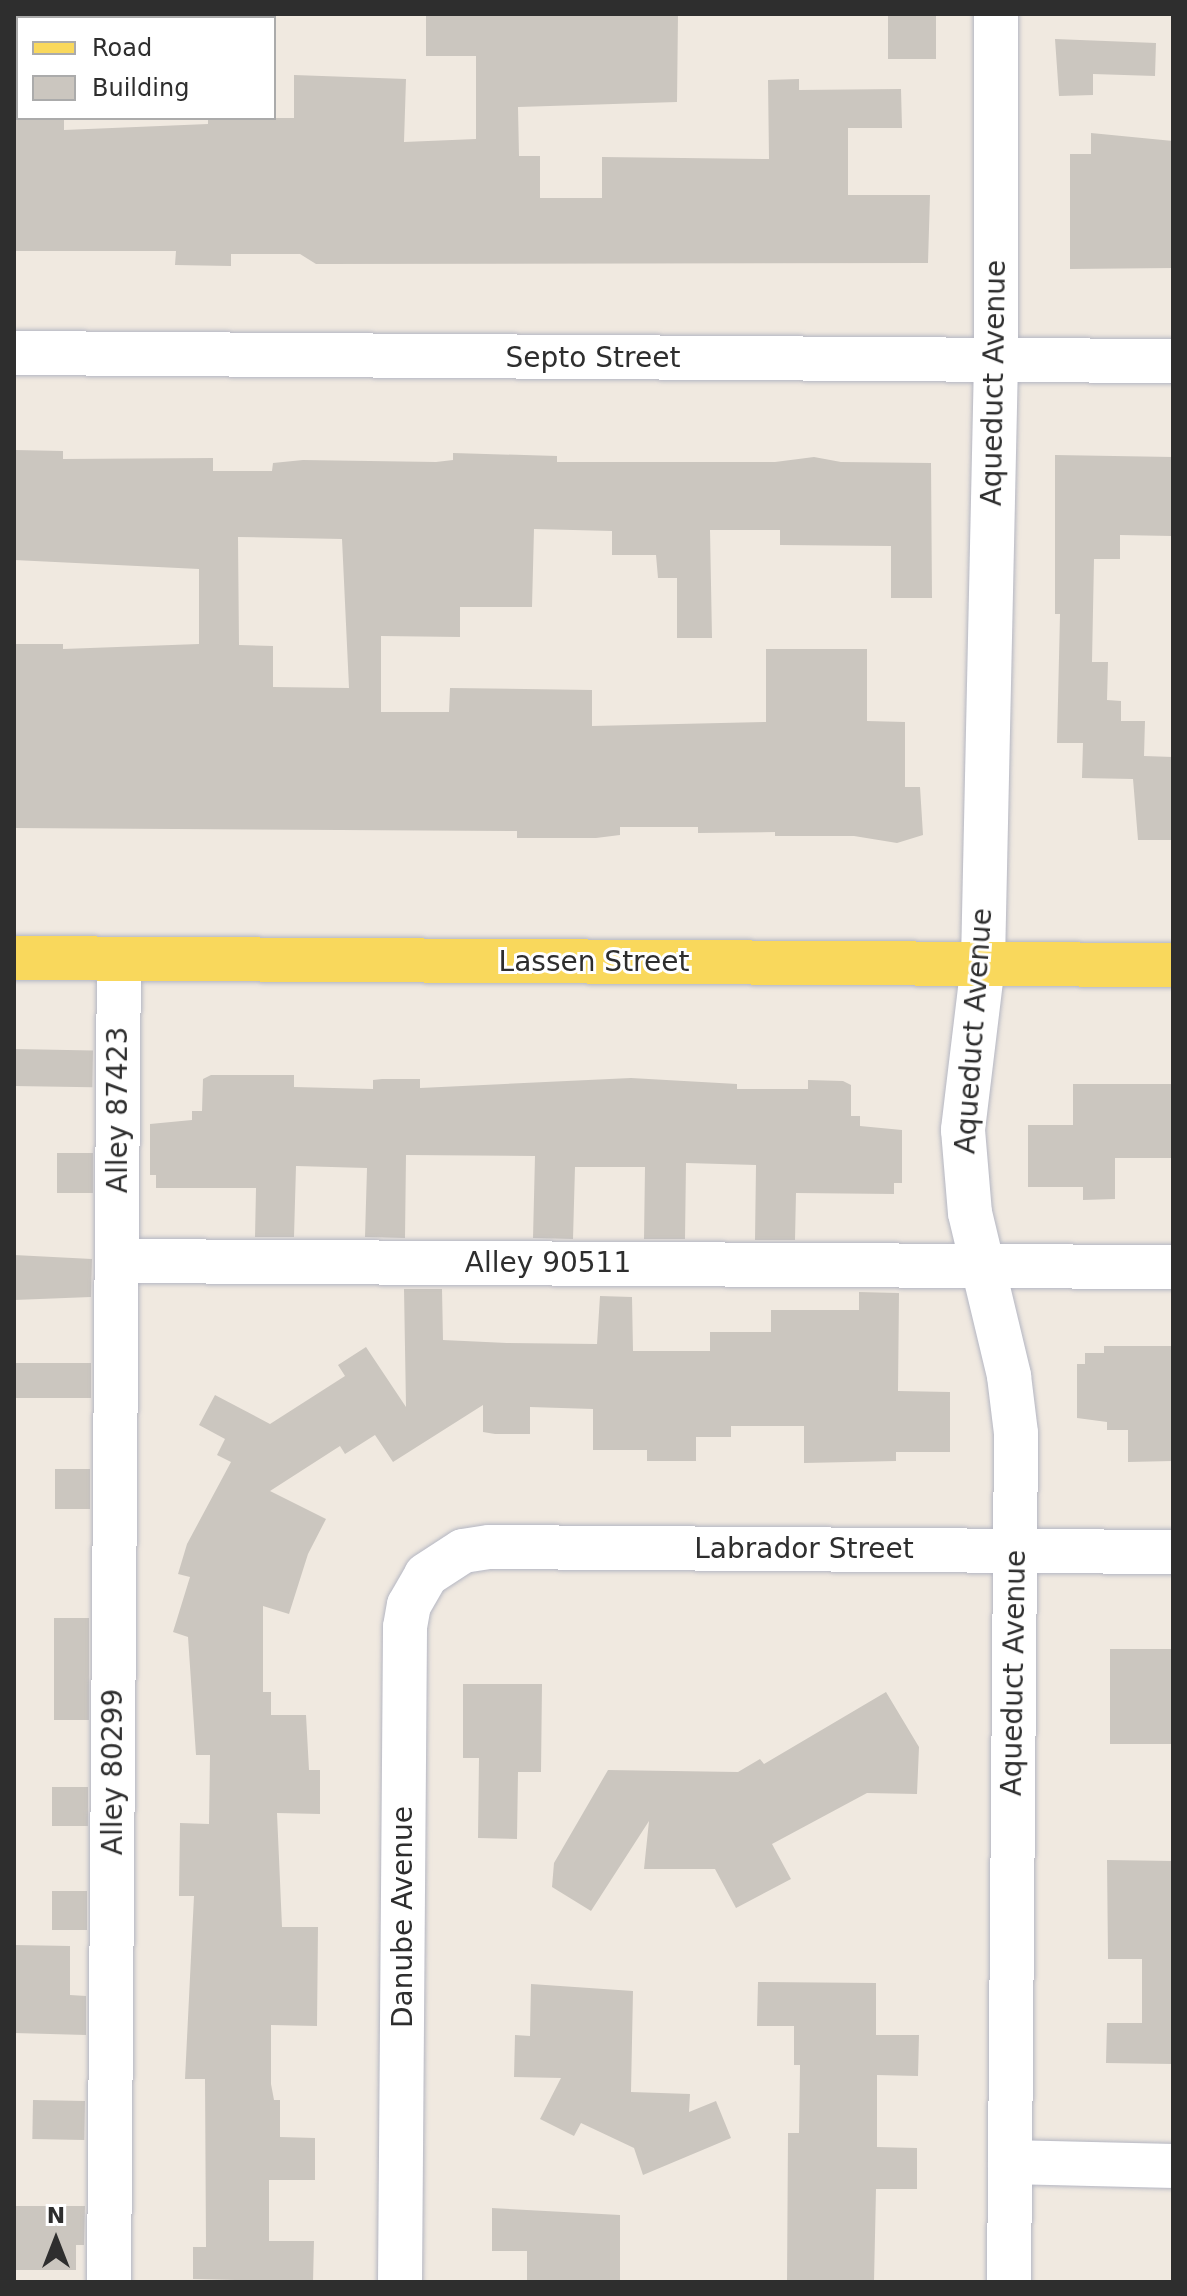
<!DOCTYPE html>
<html>
<head>
<meta charset="utf-8">
<style>
	body { margin:0 }
	#map { position:relative; width:1187px; height:2296px; overflow:hidden; background:#f0e9e0; font-family:"DejaVu Sans",sans-serif }
	div>[style] { position:absolute }
	[style*='--x'] { left:calc(var(--x)*1px); top:calc(var(--y)*1px); width:calc(var(--w)*1px); rotate:calc(var(--a)*1deg) }
	.building>* { inset:0; background:#cbc6bf; transform-origin:0 0 }
	.roads { filter:drop-shadow(0 0 2px #b4b6c2) drop-shadow(0 0 2px #b4b6c2) }
	.minor>* { height:44px; margin:-22px; padding:0 22px; transform-origin:22px; border-radius:22px; background:#fff }
	.major>* { height:44px; margin:-22px; padding:0 22px; transform-origin:22px; border-radius:22px; background:#f9d85c }
	span { translate:-50% -50%; white-space:nowrap; text-align:center; line-height:1.15; -webkit-text-stroke:6px #fff; paint-order:stroke }
	.street-label { font-size:28px; color:#2e2e2e }
	.frame { position:absolute; inset:0; border:16px solid #2e2e2e; pointer-events:none }
	.legend { position:absolute; left:16px; top:16px; width:260px; height:104px; box-sizing:border-box; background:#fff; border:2px solid #ababab; margin:0; padding:10px 14px; list-style:none; font-size:24px; color:#2e2e2e }
	.legend li { display:flex; align-items:center; gap:16px; height:40px }
	.legend b { width:40px; border:2px solid #ababab }
	.north { position:absolute; left:16px; top:2200px; width:80px; height:80px; -webkit-text-stroke:6px #fff; paint-order:stroke; rotate:0deg; font-size:22px; font-weight:700; line-height:32px; text-align:center; color:#2e2e2e }
	.north::after { content:''; display:block; margin:auto; width:28px; height:36px; background:#2e2e2e; clip-path:polygon(50% 0,100% 100%,50% 72%,0 100%) }
</style>
</head>
<body>
<div id="map">
	<div class="building">
		<i style="clip-path:polygon(426px 14px,678px 14px,677px 102px,518px 107px,519px 156px,540px 156px,540px 198px,602px 198px,602px 157px,769px 159px,768px 80px,799px 79px,799px 90px,901px 89px,902px 128px,848px 128px,848px 195px,930px 195px,928px 263px,316px 264px,300px 254px,231px 254px,231px 266px,175px 265px,176px 251px,14px 251px,14px 118px,64px 118px,64px 130px,208px 124px,208px 118px,294px 118px,294px 75px,406px 79px,404px 142px,476px 139px,476px 56px,426px 56px)"></i>
		<i style="left:888px;top:14px;width:48px;height:45px"></i>
		<i style="clip-path:polygon(1055px 39px,1156px 43px,1155px 76px,1093px 74px,1093px 95px,1059px 96px)"></i>
		<i style="clip-path:polygon(1091px 133px,1173px 141px,1173px 268px,1070px 269px,1070px 154px,1091px 154px)"></i>
		<i style="clip-path:polygon(evenodd,15px 450px,63px 451px,63px 459px,213px 458px,213px 471px,272px 471px,273px 463px,303px 460px,436px 462px,453px 460px,453px 453px,557px 456px,557px 462px,775px 462px,814px 457px,841px 462px,931px 463px,932px 598px,891px 598px,891px 546px,780px 545px,780px 530px,710px 530px,712px 638px,677px 638px,677px 578px,658px 578px,656px 555px,612px 555px,612px 531px,534px 529px,532px 607px,460px 607px,460px 637px,381px 636px,381px 712px,449px 712px,450px 688px,592px 690px,592px 726px,766px 722px,766px 649px,867px 649px,867px 721px,905px 722px,905px 787px,920px 787px,923px 835px,897px 843px,854px 836px,775px 836px,775px 832px,698px 833px,698px 827px,620px 827px,620px 835px,596px 838px,517px 838px,517px 831px,14px 828px,14px 644px,63px 644px,63px 649px,199px 644px,199px 569px,14px 560px,15px 450px,238px 537px,342px 539px,349px 688px,273px 687px,273px 646px,239px 645px,238px 537px)"></i>
		<i style="clip-path:polygon(1055px 455px,1173px 457px,1172px 536px,1120px 535px,1120px 559px,1094px 559px,1092px 662px,1108px 662px,1107px 700px,1121px 701px,1121px 721px,1145px 721px,1144px 756px,1173px 757px,1173px 840px,1138px 840px,1133px 779px,1082px 778px,1083px 743px,1057px 743px,1060px 614px,1055px 614px)"></i>
		<i style="left:14px;top:1049px;width:79px;height:37px;rotate:1deg"></i>
		<i style="clip-path:polygon(211px 1075px,294px 1075px,294px 1087px,373px 1089px,373px 1080px,382px 1079px,420px 1079px,420px 1088px,631px 1078px,737px 1084px,737px 1089px,808px 1089px,808px 1080px,843px 1081px,851px 1085px,851px 1116px,860px 1116px,860px 1126px,902px 1130px,902px 1183px,894px 1183px,894px 1194px,796px 1193px,795px 1240px,755px 1240px,756px 1165px,686px 1163px,685px 1239px,644px 1239px,645px 1167px,575px 1167px,573px 1239px,533px 1238px,535px 1156px,406px 1155px,405px 1238px,365px 1237px,367px 1168px,296px 1166px,294px 1237px,255px 1237px,256px 1188px,156px 1188px,156px 1175px,150px 1175px,150px 1124px,192px 1120px,192px 1111px,202px 1111px,203px 1079px)"></i>
		<i style="clip-path:polygon(1073px 1084px,1173px 1084px,1173px 1158px,1115px 1158px,1115px 1199px,1083px 1200px,1083px 1187px,1028px 1187px,1028px 1125px,1073px 1125px)"></i>
		<i style="left:57px;top:1153px;width:36px;height:40px"></i>
		<i style="clip-path:polygon(14px 1255px,92px 1259px,91px 1297px,14px 1300px)"></i>
		<i style="clip-path:polygon(404px 1289px,442px 1289px,443px 1340px,507px 1343px,597px 1344px,600px 1296px,632px 1297px,633px 1351px,710px 1351px,710px 1332px,771px 1332px,771px 1310px,859px 1310px,859px 1292px,899px 1293px,898px 1391px,950px 1392px,950px 1452px,896px 1452px,896px 1461px,804px 1463px,804px 1426px,731px 1426px,731px 1437px,696px 1437px,696px 1461px,647px 1461px,647px 1450px,593px 1450px,593px 1409px,530px 1407px,530px 1434px,495px 1434px,483px 1432px,483px 1405px,393px 1462px,375px 1435px,345px 1454px,340px 1446px,270px 1491px,326px 1519px,308px 1554px,289px 1614px,263px 1606px,263px 1692px,271px 1692px,271px 1715px,306px 1715px,309px 1770px,320px 1770px,320px 1814px,277px 1813px,282px 1927px,318px 1927px,317px 2026px,271px 2025px,271px 2084px,274px 2100px,280px 2100px,280px 2137px,315px 2138px,315px 2180px,269px 2180px,269px 2241px,314px 2241px,313px 2282px,193px 2279px,193px 2247px,206px 2247px,205px 2079px,185px 2079px,194px 1896px,179px 1896px,180px 1823px,209px 1824px,210px 1755px,196px 1755px,188px 1637px,173px 1632px,190px 1577px,178px 1574px,187px 1544px,231px 1462px,217px 1455px,225px 1439px,199px 1425px,215px 1395px,270px 1424px,345px 1376px,338px 1365px,366px 1347px,406px 1407px)"></i>
		<i style="clip-path:polygon(1104px 1346px,1171px 1346px,1172px 1461px,1128px 1462px,1128px 1430px,1107px 1430px,1107px 1422px,1077px 1418px,1077px 1364px,1085px 1364px,1085px 1353px,1104px 1353px)"></i>
		<i style="left:14px;top:1363px;width:77px;height:35px"></i>
		<i style="left:55px;top:1469px;width:35px;height:40px"></i>
		<i style="left:54px;top:1618px;width:35px;height:102px"></i>
		<i style="left:1110px;top:1649px;width:63px;height:95px"></i>
		<i style="clip-path:polygon(463px 1684px,542px 1684px,541px 1772px,518px 1772px,517px 1839px,478px 1838px,479px 1758px,463px 1758px)"></i>
		<i style="clip-path:polygon(886px 1692px,919px 1747px,917px 1794px,867px 1793px,772px 1844px,791px 1879px,736px 1908px,715px 1869px,644px 1869px,649px 1821px,591px 1911px,552px 1887px,554px 1863px,608px 1770px,738px 1772px,760px 1759px,764px 1764px)"></i>
		<i style="left:52px;top:1787px;width:36px;height:39px"></i>
		<i style="clip-path:polygon(1107px 1860px,1173px 1861px,1173px 2064px,1106px 2063px,1107px 2023px,1142px 2023px,1142px 1959px,1108px 1959px)"></i>
		<i style="left:52px;top:1891px;width:35px;height:39px"></i>
		<i style="clip-path:polygon(14px 1945px,70px 1946px,70px 1995px,86px 1996px,86px 2035px,14px 2033px)"></i>
		<i style="clip-path:polygon(758px 1982px,876px 1983px,876px 2035px,919px 2035px,918px 2076px,877px 2075px,877px 2147px,917px 2148px,917px 2189px,876px 2189px,874px 2282px,787px 2282px,788px 2133px,799px 2133px,800px 2065px,794px 2065px,794px 2026px,757px 2026px)"></i>
		<i style="clip-path:polygon(531px 1984px,633px 1991px,631px 2092px,690px 2094px,689px 2112px,716px 2101px,731px 2138px,643px 2175px,634px 2148px,581px 2123px,574px 2136px,540px 2119px,561px 2078px,514px 2077px,515px 2035px,530px 2036px)"></i>
		<i style="left:33px;top:2100px;width:52px;height:39px;rotate:1deg"></i>
		<i style="clip-path:polygon(14px 2206px,85px 2206px,84px 2245px,76px 2245px,76px 2270px,14px 2270px)"></i>
		<i style="clip-path:polygon(492px 2208px,620px 2215px,620px 2282px,527px 2282px,527px 2251px,492px 2251px)"></i>
	</div>
	<div class="roads">
		<div class="minor">
			<i style="--x:996;--y:14;--w:347;--a:90"></i>
			<i style="--x:996;--y:361;--w:603;--a:91.24"></i>
			<i style="--x:983;--y:964;--w:167;--a:96.9"></i>
			<i style="--x:963;--y:1130;--w:83;--a:85.2"></i>
			<i style="--x:970;--y:1213;--w:168;--a:76.5"></i>
			<i style="--x:1009;--y:1376;--w:57;--a:83"></i>
			<i style="--x:1016;--y:1433;--w:849;--a:90.47"></i>
			<i style="--x:14;--y:353;--w:1159;--a:0.4"></i>
			<i style="--x:117;--y:1261;--w:1056;--a:0.33"></i>
			<i style="--x:1010;--y:2162;--w:163;--a:1.4"></i>
			<i style="--x:109;--y:2282;--w:1323;--a:-89.57"></i>
			<i style="--x:400;--y:2282;--w:655;--a:-89.56"></i>
			<i style="--x:405;--y:1627;--w:22;--a:-80"></i>
			<i style="--x:409;--y:1605;--w:34;--a:-60"></i>
			<i style="--x:426;--y:1575;--w:44;--a:-33"></i>
			<i style="--x:463;--y:1551;--w:26;--a:-9"></i>
			<i style="--x:489;--y:1547;--w:684;--a:0.42"></i>
		</div>
		<div class="major">
			<i style="--x:14;--y:958;--w:1159;--a:0.35"></i>
		</div>
	</div>
	<div class="street-label">
		<span style="left:593px;top:358px">Septo Street</span>
		<span style="left:994px;top:383px;rotate:-89deg">Aqueduct Avenue</span>
		<span style="left:594px;top:962px">Lassen Street</span>
		<span style="left:974px;top:1031px;rotate:-86deg">Aqueduct Avenue</span>
		<span style="left:118px;top:1110px;rotate:-90deg">Alley 87423</span>
		<span style="left:548px;top:1263px">Alley 90511</span>
		<span style="left:804px;top:1549px">Labrador Street</span>
		<span style="left:1014px;top:1673px;rotate:-89deg">Aqueduct Avenue</span>
		<span style="left:113px;top:1772px;rotate:-90deg">Alley 80299</span>
		<span style="left:403px;top:1917px;rotate:-90deg">Danube Avenue</span>
	</div>
	<div class="frame"></div>
	<ul class="legend">
	<li><b style="height:10px;background:#f9d85c"></b>Road</li>
	<li><b style="height:22px;background:#cbc6bf"></b>Building</li>
	</ul>
	<div class="north">N</div>
</div>
</body>
</html>
